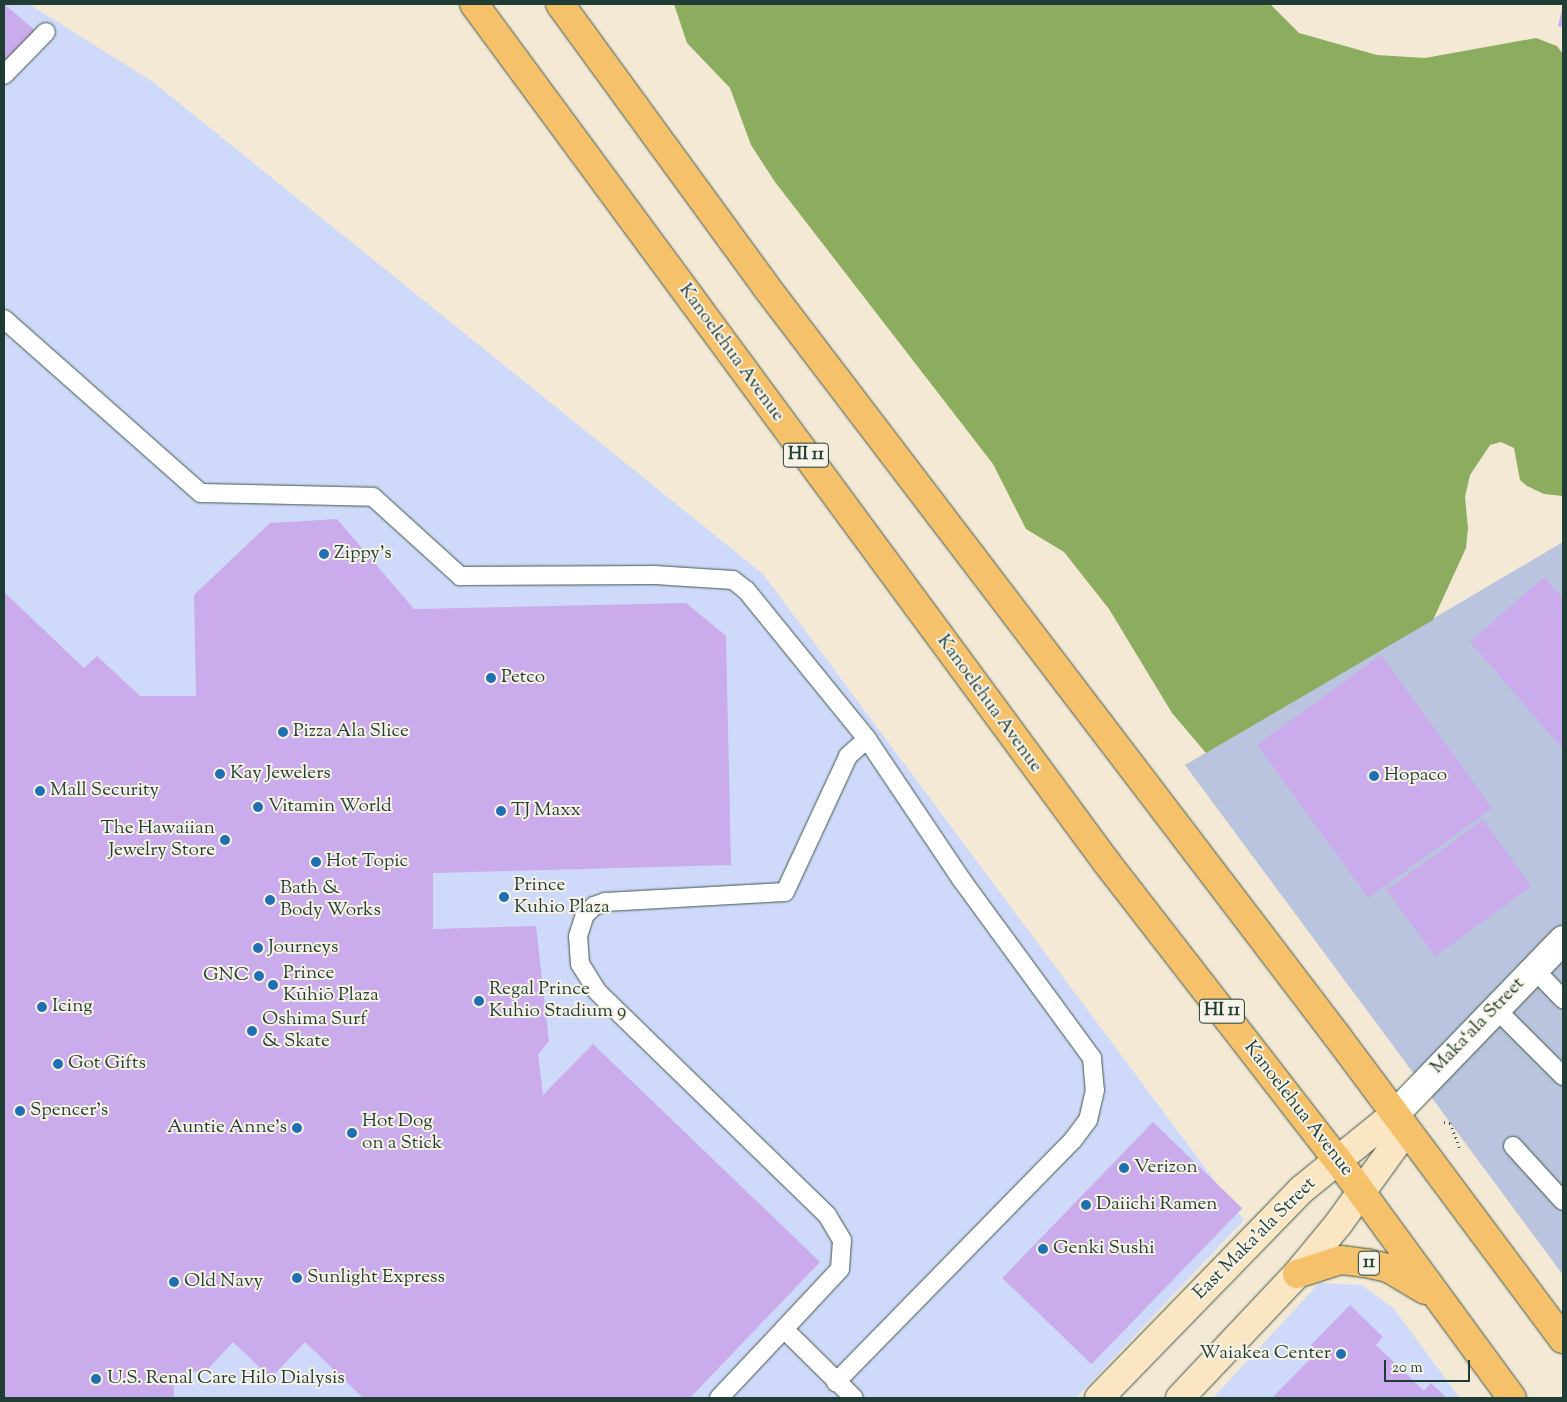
<!DOCTYPE html>
<html>
<head>
<meta charset="utf-8">
<style>
	body { margin:0 }
	#map { position:relative; width:1567px; height:1402px; overflow:hidden; background:#f4e9d4; font-family:"Sorts Mill Goudy",serif }
	div>[style] { position:absolute }
	[style*='--x'] { left:calc(var(--x)*1px); top:calc(var(--y)*1px); width:calc(var(--w)*1px); rotate:calc(var(--a)*1deg) }
	.built>* { inset:0; background:#cfdafa }
	.industrial>* { inset:0; background:#bac4de }
	.forest>* { inset:0; background:#8cac60 }
	.building>* { inset:0; background:#caabec; transform-origin:0 0 }
	.path>* { height:3px; margin-top:-1.5px; transform-origin:0; background:repeating-linear-gradient(90deg,#3f574c 0 1px,transparent 0 5px) }
	.roads { filter:drop-shadow(0 0 1px #3f574c) drop-shadow(0 0 1px #3f574c) }
	.lane>* { height:18px; margin:-9px; padding:0 9px; transform-origin:9px; border-radius:9px; background:#fff }
	.street>* { height:28px; margin:-14px; padding:0 14px; transform-origin:14px; border-radius:14px; background:#fff }
	.secondary>* { height:28px; margin:-14px; padding:0 14px; transform-origin:14px; border-radius:14px; background:#fbe6c4 }
	.highway>* { height:28px; margin:-14px; padding:0 14px; transform-origin:14px; border-radius:14px; background:#f5c16b }
	.dots>* { width:14px; height:14px; translate:-50% -50%; box-sizing:border-box; border:2px solid #f7f3e8; border-radius:50% }
	span { translate:-50% -50%; white-space:nowrap; text-align:center; line-height:1.15; -webkit-text-stroke:4px #f7f3e8; paint-order:stroke }
	.shield-label span { padding:1px 4px; background:#f7f3e8; border:1px solid; border-radius:4px; -webkit-text-stroke-width:0 }
	.shield-label { font-size:18px; color:#1f3d34; font-weight:700 }
	.street-label { font-size:19px; color:#1f3d34 }
	.poi-label { font-size:19px; color:#1f3d34 }
	.left { translate:0 -50%; text-align:left }
	.right { translate:-100% -50%; text-align:right }
	.frame { position:absolute; inset:0; border:5px solid #1f3d34; pointer-events:none }
	.scale { position:absolute; left:1384px; top:1360px; width:86px; height:22px; box-sizing:border-box; border:2px solid #1f3d34; border-top:0; padding-left:6px; font-size:15px; line-height:18px; white-space:nowrap; color:#1f3d34; -webkit-text-stroke:4px #f7f3e8; paint-order:stroke }
</style>
</head>
<body>
<div id="map">
	<div class="built">
		<i style="clip-path:polygon(4px 4px,29px 4px,153px 82px,763px 574px,1244px 1220px,1076px 1398px,4px 1398px)"></i>
		<i style="clip-path:polygon(1319px 1283px,1362px 1285px,1394px 1309px,1460px 1398px,1213px 1398px)"></i>
	</div>
	<div class="industrial">
		<i style="clip-path:polygon(1563px 542px,1563px 1275px,1185px 765px)"></i>
	</div>
	<div class="forest">
		<i style="clip-path:polygon(674px 4px,1270px 4px,1299px 33px,1377px 55px,1425px 58px,1536px 38px,1557px 46px,1563px 54px,1563px 496px,1544px 494px,1527px 486px,1520px 480px,1514px 448px,1501px 442px,1490px 445px,1470px 475px,1465px 497px,1468px 528px,1466px 548px,1433px 620px,1206px 753px,1172px 713px,1109px 609px,1064px 552px,1026px 529px,993px 464px,775px 182px,751px 145px,730px 88px,687px 43px)"></i>
	</div>
	<div class="building">
		<i style="clip-path:polygon(4px 4px,36px 31px,4px 64px)"></i>
		<i style="clip-path:polygon(1563px 5px,1563px 27px,1558px 26px)"></i>
		<i style="clip-path:polygon(337px 519px,414px 609px,686px 603px,726px 636px,731px 865px,433px 873px,433px 929px,536px 926px,549px 1041px,538px 1054px,543px 1095px,593px 1044px,820px 1262px,690px 1398px,363px 1398px,305px 1342px,271px 1378px,233px 1342px,206px 1371px,173px 1373px,174px 1398px,4px 1398px,4px 592px,84px 668px,97px 656px,140px 696px,196px 696px,194px 595px,270px 523px)"></i>
		<i style="clip-path:polygon(1544px 577px,1563px 599px,1563px 749px,1470px 642px)"></i>
		<i style="left:1381px;top:655px;width:189px;height:153px;rotate:54deg"></i>
		<i style="left:1483px;top:820px;width:82px;height:119px;rotate:54deg"></i>
		<i style="left:1153px;top:1122px;width:124px;height:217px;rotate:44deg"></i>
		<i style="clip-path:polygon(1350px 1305px,1383px 1337px,1376px 1345px,1424px 1391px,1431px 1383px,1447px 1398px,1272px 1398px,1317px 1352px,1310px 1346px)"></i>
	</div>
	<div class="path">
		<i style="--x:1444;--y:1122;--w:6;--a:9"></i>
		<i style="--x:1450;--y:1123;--w:28;--a:69"></i>
	</div>
	<div class="roads">
		<div class="lane">
			<i style="--x:4;--y:75;--w:60;--a:-45.7"></i>
			<i style="--x:4;--y:319;--w:263;--a:41.5"></i>
			<i style="--x:201;--y:493;--w:172;--a:1.3"></i>
			<i style="--x:373;--y:497;--w:118;--a:42.2"></i>
			<i style="--x:460;--y:576;--w:195;--a:-0.3"></i>
			<i style="--x:655;--y:575;--w:78;--a:3.7"></i>
			<i style="--x:733;--y:580;--w:16;--a:38"></i>
			<i style="--x:746;--y:590;--w:192;--a:50.9"></i>
			<i style="--x:867;--y:739;--w:169;--a:56.1"></i>
			<i style="--x:961;--y:879;--w:222;--a:53.8"></i>
			<i style="--x:1092;--y:1058;--w:32;--a:85"></i>
			<i style="--x:1095;--y:1090;--w:31;--a:103"></i>
			<i style="--x:1088;--y:1120;--w:25;--a:127"></i>
			<i style="--x:1073;--y:1140;--w:339;--a:134.4"></i>
			<i style="--x:1534;--y:969;--w:42;--a:46"></i>
			<i style="--x:1495;--y:1008;--w:96;--a:45"></i>
			<i style="--x:1513;--y:1146;--w:74;--a:47.7"></i>
			<i style="--x:784;--y:1329;--w:82;--a:-47"></i>
			<i style="--x:840;--y:1269;--w:29;--a:-86"></i>
			<i style="--x:842;--y:1240;--w:29;--a:-121"></i>
			<i style="--x:827;--y:1215;--w:321;--a:-135.8"></i>
			<i style="--x:597;--y:991;--w:32;--a:-122"></i>
			<i style="--x:580;--y:964;--w:28;--a:-94"></i>
			<i style="--x:578;--y:936;--w:22;--a:-72"></i>
			<i style="--x:585;--y:915;--w:13;--a:-45"></i>
			<i style="--x:594;--y:906;--w:12;--a:-20"></i>
			<i style="--x:605;--y:902;--w:180;--a:-3.2"></i>
			<i style="--x:785;--y:892;--w:150;--a:-65.1"></i>
			<i style="--x:848;--y:756;--w:25;--a:-42"></i>
			<i style="--x:719;--y:1398;--w:95;--a:-46.7"></i>
			<i style="--x:784;--y:1329;--w:98;--a:44.6"></i>
		</div>
		<div class="street">
			<i style="--x:1395;--y:1114;--w:242;--a:-46"></i>
		</div>
		<div class="secondary">
			<i style="--x:1099;--y:1398;--w:290;--a:-45.8"></i>
			<i style="--x:1301;--y:1190;--w:121;--a:-39"></i>
			<i style="--x:1180;--y:1398;--w:170;--a:-46.7"></i>
			<i style="--x:1297;--y:1274;--w:66;--a:-50.5"></i>
			<i style="--x:1339;--y:1223;--w:115;--a:-54.2"></i>
		</div>
		<div class="highway">
			<i style="--x:474;--y:4;--w:1067;--a:53.61"></i>
			<i style="--x:1107;--y:863;--w:375;--a:52.2"></i>
			<i style="--x:1337;--y:1159;--w:296;--a:53.8"></i>
			<i style="--x:560;--y:4;--w:351;--a:53.9"></i>
			<i style="--x:767;--y:288;--w:940;--a:52.69"></i>
			<i style="--x:1337;--y:1036;--w:378;--a:53.3"></i>
			<i style="--x:1297;--y:1274;--w:46;--a:-17.7"></i>
			<i style="--x:1341;--y:1260;--w:25;--a:7"></i>
			<i style="--x:1366;--y:1263;--w:23;--a:13"></i>
			<i style="--x:1388;--y:1268;--w:43;--a:30.7"></i>
		</div>
	</div>
	<div class="dots">
		<i style="left:324px;top:554px;background:#1f6fb2"></i>
		<i style="left:491px;top:678px;background:#1f6fb2"></i>
		<i style="left:283px;top:732px;background:#1f6fb2"></i>
		<i style="left:220px;top:774px;background:#1f6fb2"></i>
		<i style="left:1374px;top:776px;background:#1f6fb2"></i>
		<i style="left:40px;top:791px;background:#1f6fb2"></i>
		<i style="left:258px;top:807px;background:#1f6fb2"></i>
		<i style="left:501px;top:811px;background:#1f6fb2"></i>
		<i style="left:225px;top:840px;background:#1f6fb2"></i>
		<i style="left:316px;top:862px;background:#1f6fb2"></i>
		<i style="left:504px;top:897px;background:#1f6fb2"></i>
		<i style="left:270px;top:900px;background:#1f6fb2"></i>
		<i style="left:258px;top:948px;background:#1f6fb2"></i>
		<i style="left:259px;top:976px;background:#1f6fb2"></i>
		<i style="left:273px;top:985px;background:#1f6fb2"></i>
		<i style="left:479px;top:1001px;background:#1f6fb2"></i>
		<i style="left:42px;top:1007px;background:#1f6fb2"></i>
		<i style="left:252px;top:1031px;background:#1f6fb2"></i>
		<i style="left:58px;top:1064px;background:#1f6fb2"></i>
		<i style="left:20px;top:1111px;background:#1f6fb2"></i>
		<i style="left:297px;top:1128px;background:#1f6fb2"></i>
		<i style="left:352px;top:1133px;background:#1f6fb2"></i>
		<i style="left:1124px;top:1168px;background:#1f6fb2"></i>
		<i style="left:1086px;top:1205px;background:#1f6fb2"></i>
		<i style="left:1043px;top:1249px;background:#1f6fb2"></i>
		<i style="left:297px;top:1278px;background:#1f6fb2"></i>
		<i style="left:174px;top:1282px;background:#1f6fb2"></i>
		<i style="left:1341px;top:1354px;background:#1f6fb2"></i>
		<i style="left:96px;top:1379px;background:#1f6fb2"></i>
	</div>
	<div class="shield-label">
		<span style="left:806px;top:455px">HI 11</span>
		<span style="left:1222px;top:1011px">HI 11</span>
		<span style="left:1369px;top:1263px">11</span>
	</div>
	<div class="street-label">
		<span style="left:731px;top:353px;rotate:54deg">Kanoelehua Avenue</span>
		<span style="left:989px;top:704px;rotate:54deg">Kanoelehua Avenue</span>
		<span style="left:1478px;top:1026px;rotate:-46deg">Maka‘ala Street</span>
		<span style="left:1298px;top:1109px;rotate:52deg">Kanoelehua Avenue</span>
		<span style="left:1255px;top:1239px;rotate:-45deg">East Maka'ala Street</span>
	</div>
	<div class="poi-label">
		<span class="left" style="left:334px;top:554px">Zippy's</span>
		<span class="left" style="left:501px;top:678px">Petco</span>
		<span class="left" style="left:293px;top:732px">Pizza Ala Slice</span>
		<span class="left" style="left:230px;top:774px">Kay Jewelers</span>
		<span class="left" style="left:1384px;top:776px">Hopaco</span>
		<span class="left" style="left:50px;top:791px">Mall Security</span>
		<span class="left" style="left:268px;top:807px">Vitamin World</span>
		<span class="left" style="left:511px;top:811px">TJ Maxx</span>
		<span class="right" style="left:215px;top:840px">The Hawaiian<br>Jewelry Store</span>
		<span class="left" style="left:326px;top:862px">Hot Topic</span>
		<span class="left" style="left:514px;top:897px">Prince<br>Kuhio Plaza</span>
		<span class="left" style="left:280px;top:900px">Bath &amp;<br>Body Works</span>
		<span class="left" style="left:268px;top:948px">Journeys</span>
		<span class="left" style="left:283px;top:985px">Prince<br>Kūhiō Plaza</span>
		<span class="right" style="left:249px;top:976px">GNC</span>
		<span class="left" style="left:489px;top:1001px">Regal Prince<br>Kuhio Stadium 9</span>
		<span class="left" style="left:52px;top:1007px">Icing</span>
		<span class="left" style="left:262px;top:1031px">Oshima Surf<br>&amp; Skate</span>
		<span class="left" style="left:68px;top:1064px">Got Gifts</span>
		<span class="left" style="left:30px;top:1111px">Spencer's</span>
		<span class="left" style="left:362px;top:1133px">Hot Dog<br>on a Stick</span>
		<span class="right" style="left:287px;top:1128px">Auntie Anne's</span>
		<span class="left" style="left:1134px;top:1168px">Verizon</span>
		<span class="left" style="left:1096px;top:1205px">Daiichi Ramen</span>
		<span class="left" style="left:1053px;top:1249px">Genki Sushi</span>
		<span class="left" style="left:307px;top:1278px">Sunlight Express</span>
		<span class="left" style="left:184px;top:1282px">Old Navy</span>
		<span class="right" style="left:1331px;top:1354px">Waiakea Center</span>
		<span class="left" style="left:107px;top:1379px">U.S. Renal Care Hilo Dialysis</span>
	</div>
	<div class="frame"></div>
	<div class="scale">20 m</div>
</div>
</body>
</html>
